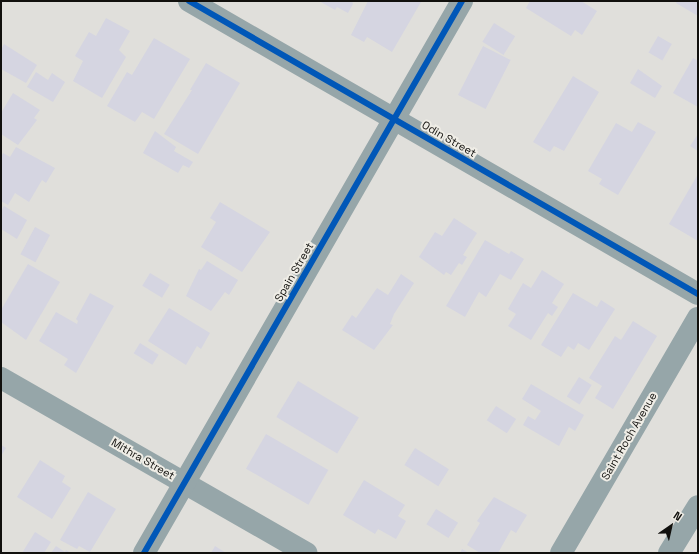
<!DOCTYPE html>
<html>
<head>
<meta charset="utf-8">
<style>
	body { margin:0 }
	#map { position:relative; width:699px; height:554px; overflow:hidden; background:#e0dfdb; font-family:"Space Grotesk",sans-serif }
	div>[style] { position:absolute }
	[style*='--x'] { left:calc(var(--x)*1px); top:calc(var(--y)*1px); width:calc(var(--w)*1px); rotate:calc(var(--a)*1deg) }
	.building>* { inset:0; background:#d5d5e1; transform-origin:0 0 }
	.minor>* { height:22px; margin:-11px; padding:0 11px; transform-origin:11px; border-radius:11px; background:#96a6a9 }
	.cycleway>* { height:6px; margin:-3px; padding:0 3px; transform-origin:3px; border-radius:3px; background:#0057b8 }
	span { translate:-50% -50%; white-space:nowrap; text-align:center; line-height:1.15; -webkit-text-stroke:4px #efede6; paint-order:stroke }
	.street-label { font-size:11px; color:#11100d }
	.frame { position:absolute; inset:0; border:2px solid #11100d; pointer-events:none }
	.north { position:absolute; left:651px; top:506px; width:40px; height:40px; -webkit-text-stroke:3px #efede6; paint-order:stroke; rotate:34deg; font-size:11px; font-weight:700; line-height:16px; text-align:center; color:#11100d }
	.north::after { content:''; display:block; margin:auto; width:14px; height:18px; background:#11100d; clip-path:polygon(50% 0,100% 100%,50% 72%,0 100%) }
</style>
</head>
<body>
<div id="map">
	<div class="building">
		<i style="clip-path:polygon(319px 1px,352px 1px,353px 4px,348px 13px,337px 7px,335px 10px)"></i>
		<i style="clip-path:polygon(368px 1px,421px 2px,392px 52px,367px 37px,364px 42px,351px 35px)"></i>
		<i style="clip-path:polygon(530px 1px,581px 1px,597px 11px,582px 35px,575px 30px,571px 36px,526px 8px)"></i>
		<i style="clip-path:polygon(677px 1px,698px 1px,698px 16px,676px 3px)"></i>
		<i style="clip-path:polygon(106px 18px,130px 31px,119px 50px,126px 57px,102px 98px,73px 81px,83px 61px,75px 56px,89px 32px,96px 36px)"></i>
		<i style="left:494px;top:23px;width:25px;height:22px;rotate:32deg"></i>
		<i style="left:658px;top:36px;width:16px;height:19px;rotate:30deg"></i>
		<i style="clip-path:polygon(154px 38px,190px 59px,154px 119px,142px 112px,135px 122px,107px 106px,127px 72px,132px 75px)"></i>
		<i style="clip-path:polygon(4px 44px,37px 65px,26px 83px,1px 69px,1px 50px)"></i>
		<i style="left:483px;top:46px;width:31px;height:55px;rotate:27deg"></i>
		<i style="clip-path:polygon(693px 58px,698px 61px,698px 107px,673px 93px)"></i>
		<i style="clip-path:polygon(206px 63px,240px 83px,198px 154px,164px 134px,192px 90px,190px 90px)"></i>
		<i style="clip-path:polygon(638px 69px,662px 86px,655px 98px,630px 83px)"></i>
		<i style="clip-path:polygon(36px 72px,48px 80px,52px 73px,65px 82px,53px 102px,27px 87px)"></i>
		<i style="clip-path:polygon(573px 76px,599px 92px,564px 151px,554px 146px,550px 152px,533px 142px)"></i>
		<i style="clip-path:polygon(13px 93px,40px 110px,34px 118px,37px 120px,18px 145px,1px 134px,1px 113px)"></i>
		<i style="clip-path:polygon(638px 122px,656px 132px,618px 195px,599px 184px,602px 179px,588px 171px,616px 123px,632px 132px)"></i>
		<i style="clip-path:polygon(155px 131px,176px 147px,174px 151px,193px 162px,189px 168px,183px 165px,178px 173px,143px 153px)"></i>
		<i style="clip-path:polygon(698px 134px,698px 151px,690px 146px)"></i>
		<i style="clip-path:polygon(16px 147px,55px 168px,46px 183px,42px 180px,29px 202px,15px 193px,8px 205px,1px 201px,1px 157px,3px 153px,10px 157px)"></i>
		<i style="clip-path:polygon(698px 174px,698px 241px,669px 224px)"></i>
		<i style="clip-path:polygon(220px 202px,270px 232px,242px 272px,201px 247px,216px 222px,210px 218px)"></i>
		<i style="clip-path:polygon(4px 206px,27px 220px,17px 239px,1px 229px,1px 211px)"></i>
		<i style="clip-path:polygon(454px 218px,477px 233px,463px 255px,467px 257px,462px 265px,459px 263px,451px 275px,446px 272px,444px 275px,419px 257px,435px 232px,442px 236px)"></i>
		<i style="left:35px;top:227px;width:17px;height:31px;rotate:28deg"></i>
		<i style="clip-path:polygon(485px 240px,509px 254px,511px 251px,524px 259px,511px 280px,500px 274px,486px 297px,479px 292px,465px 317px,446px 306px)"></i>
		<i style="clip-path:polygon(207px 261px,238px 280px,229px 295px,225px 292px,211px 311px,186px 296px,199px 269px,201px 270px)"></i>
		<i style="clip-path:polygon(28px 264px,60px 282px,26px 340px,1px 322px,1px 310px)"></i>
		<i style="clip-path:polygon(542px 270px,564px 284px,552px 303px,558px 307px,552px 316px,548px 313px,531px 340px,508px 326px,516px 314px,508px 309px,523px 283px,531px 288px)"></i>
		<i style="left:150px;top:273px;width:23px;height:15px;rotate:31deg"></i>
		<i style="clip-path:polygon(401px 274px,414px 283px,394px 314px,390px 324px,393px 325px,374px 350px,342px 330px,352px 315px,356px 318px,377px 288px,388px 295px)"></i>
		<i style="clip-path:polygon(90px 293px,114px 306px,76px 373px,64px 365px,68px 359px,39px 341px,56px 312px,77px 324px,78px 321px,76px 319px)"></i>
		<i style="clip-path:polygon(573px 293px,597px 307px,601px 300px,615px 309px,589px 350px,578px 343px,574px 350px,568px 346px,561px 357px,541px 345px)"></i>
		<i style="clip-path:polygon(169px 308px,210px 333px,201px 349px,197px 346px,186px 365px,148px 341px)"></i>
		<i style="clip-path:polygon(633px 321px,657px 336px,613px 409px,595px 398px,602px 386px,589px 378px,615px 336px,621px 340px)"></i>
		<i style="left:140px;top:343px;width:22px;height:12px;rotate:32deg"></i>
		<i style="left:579px;top:377px;width:15px;height:23px;rotate:32deg"></i>
		<i style="left:298px;top:381px;width:71px;height:42px;rotate:31deg"></i>
		<i style="clip-path:polygon(531px 384px,584px 415px,575px 431px,569px 427px,559px 446px,523px 425px,528px 416px,535px 420px,541px 411px,522px 399px)"></i>
		<i style="left:496px;top:406px;width:24px;height:17px;rotate:33deg"></i>
		<i style="left:266px;top:434px;width:72px;height:40px;rotate:30deg"></i>
		<i style="clip-path:polygon(1px 445px,6px 448px,1px 456px)"></i>
		<i style="left:415px;top:448px;width:40px;height:20px;rotate:32deg"></i>
		<i style="clip-path:polygon(40px 460px,65px 476px,62px 482px,71px 488px,52px 519px,17px 497px)"></i>
		<i style="clip-path:polygon(364px 480px,405px 505px,398px 516px,406px 521px,396px 539px,378px 529px,375px 534px,343px 515px)"></i>
		<i style="clip-path:polygon(88px 492px,116px 509px,90px 552px,79px 546px,77px 549px,60px 540px)"></i>
		<i style="clip-path:polygon(494px 497px,527px 515px,516px 533px,511px 530px,498px 553px,480px 553px,467px 545px,480px 523px,477px 521px)"></i>
		<i style="left:436px;top:509px;width:26px;height:18px;rotate:32deg"></i>
		<i style="clip-path:polygon(35px 532px,51px 542px,44px 553px,22px 553px)"></i>
		<i style="clip-path:polygon(56px 546px,65px 552px,66px 550px,71px 553px,51px 553px)"></i>
		<i style="clip-path:polygon(215px 546px,226px 553px,211px 553px)"></i>
		<i style="clip-path:polygon(462px 549px,469px 553px,460px 553px)"></i>
	</div>
	<div class="minor">
		<i style="--x:189;--y:1;--w:587;--a:29.93"></i>
		<i style="--x:1;--y:378;--w:352;--a:29.8"></i>
		<i style="--x:144;--y:553;--w:637;--a:-60.05"></i>
		<i style="--x:561;--y:553;--w:272;--a:-59.8"></i>
		<i style="--x:669;--y:553;--w:55;--a:-58.3"></i>
	</div>
	<div class="cycleway">
		<i style="--x:189;--y:1;--w:587;--a:29.93"></i>
		<i style="--x:144;--y:553;--w:637;--a:-60.05"></i>
	</div>
	<div class="street-label">
		<span style="left:449px;top:139px;rotate:30deg">Odin Street</span>
		<span style="left:294px;top:272px;rotate:-60deg">Spain Street</span>
		<span style="left:629px;top:436px;rotate:-60deg">Saint Roch Avenue</span>
		<span style="left:143px;top:459px;rotate:30deg">Mithra Street</span>
	</div>
	<div class="frame"></div>
	<div class="north">N</div>
</div>
</body>
</html>
